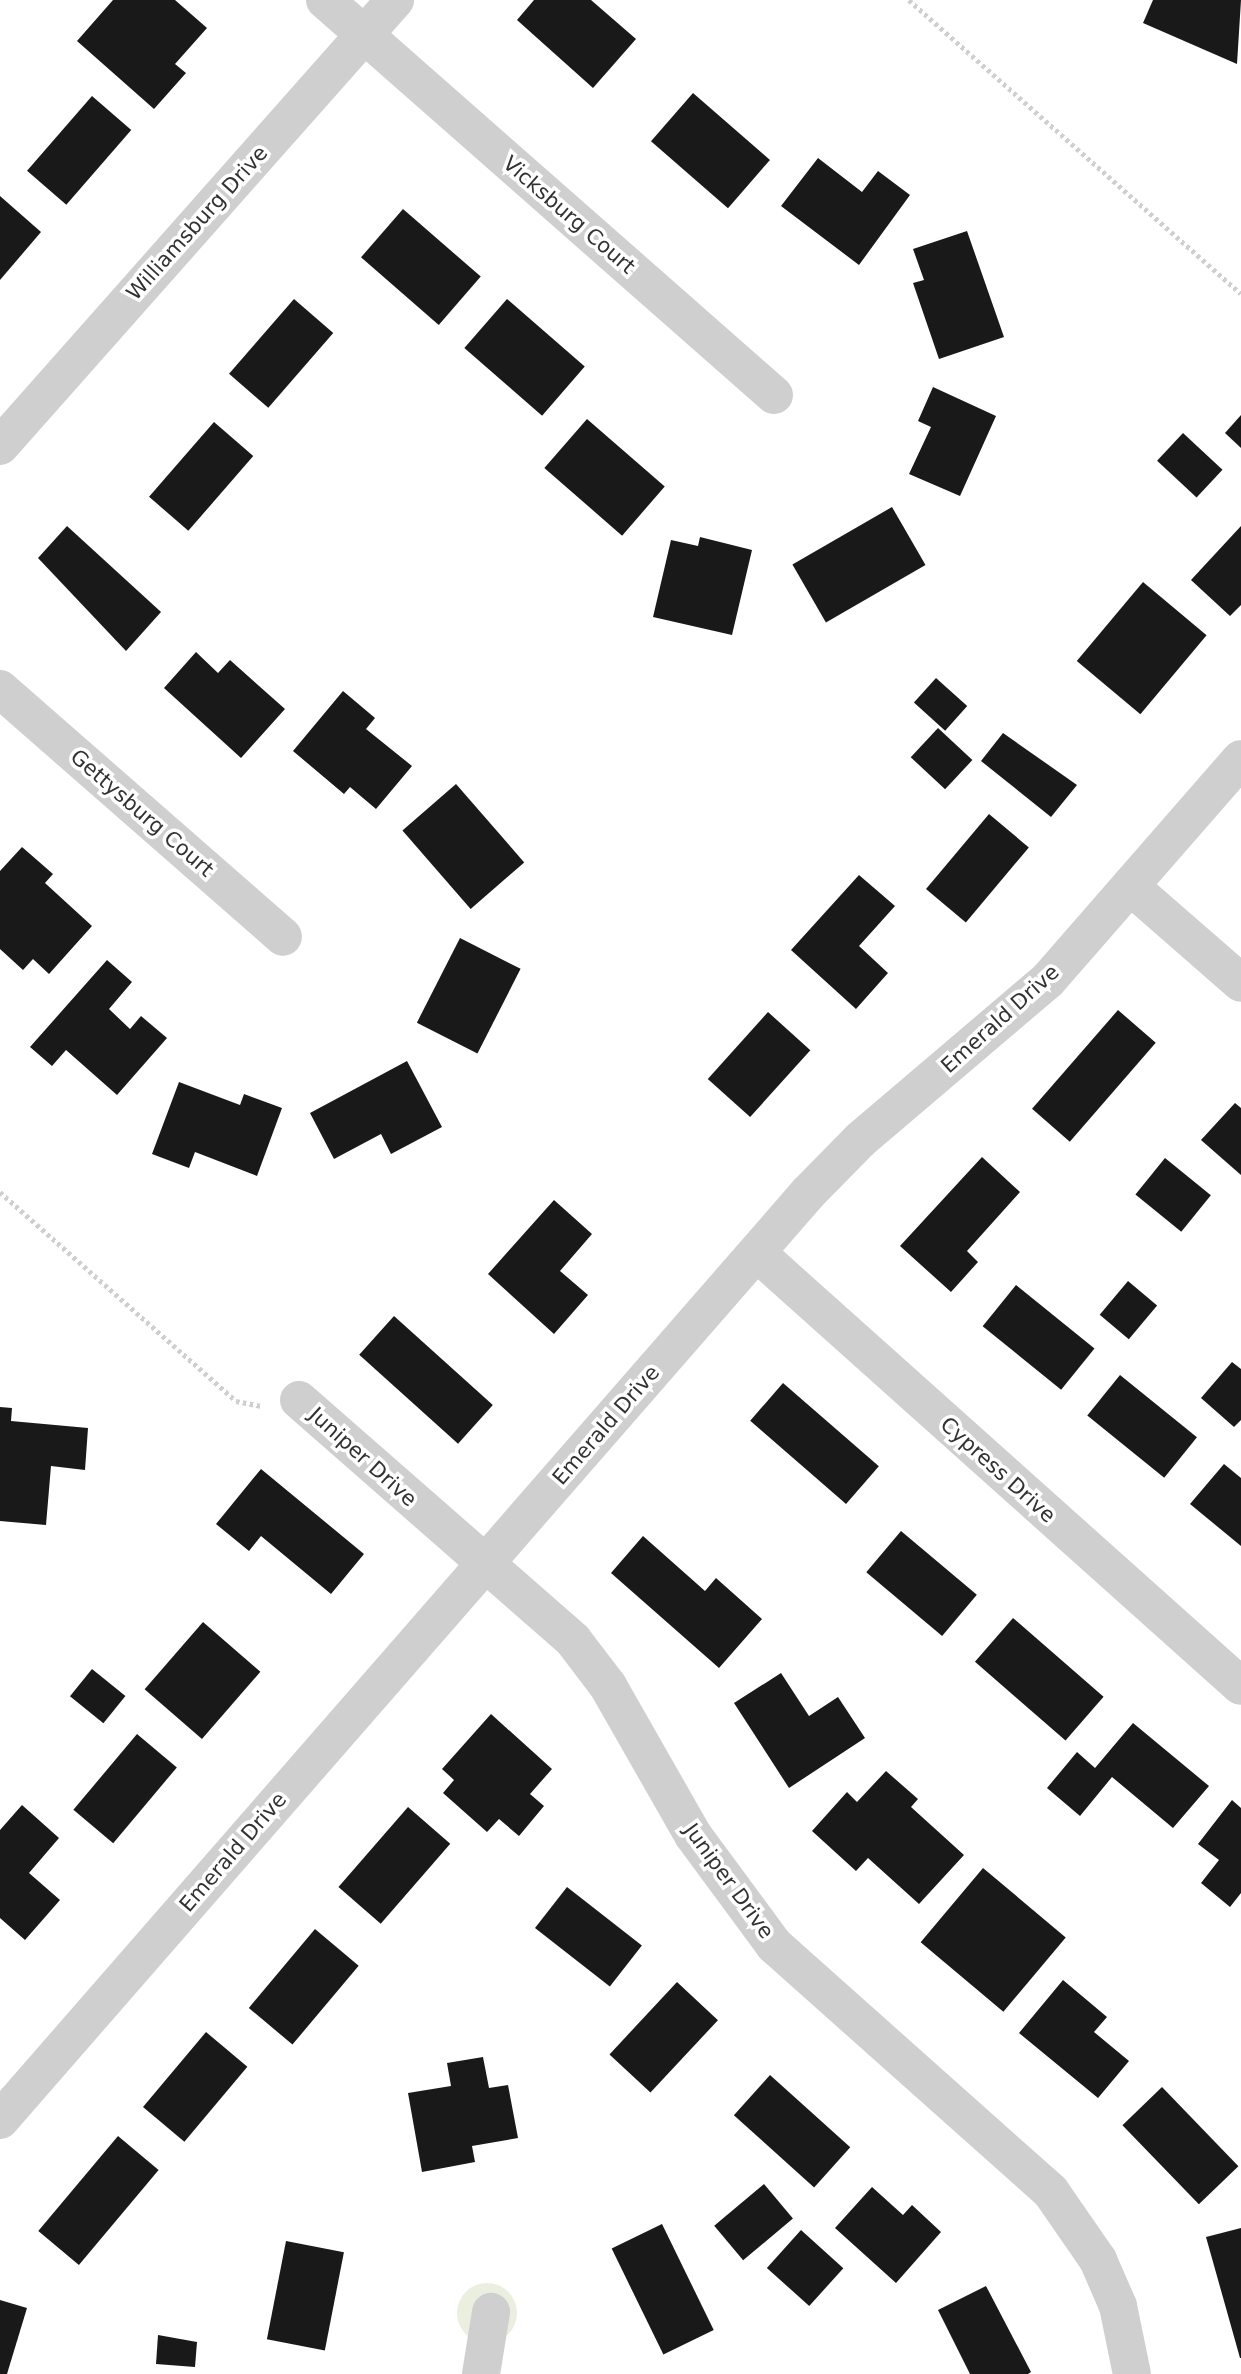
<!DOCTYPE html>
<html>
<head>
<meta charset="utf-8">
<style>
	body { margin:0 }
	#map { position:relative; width:1241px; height:2374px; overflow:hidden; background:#fff; font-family:"DejaVu Sans",sans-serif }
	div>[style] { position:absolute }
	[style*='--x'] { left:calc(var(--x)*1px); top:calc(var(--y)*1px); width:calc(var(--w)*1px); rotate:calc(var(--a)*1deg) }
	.green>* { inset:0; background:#eaefe0 }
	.round { border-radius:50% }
	.building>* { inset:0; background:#191919; transform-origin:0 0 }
	.path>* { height:4.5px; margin-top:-2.25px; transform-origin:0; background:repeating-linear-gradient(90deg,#cfcfcf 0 3.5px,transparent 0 7px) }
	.street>* { height:38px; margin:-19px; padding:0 19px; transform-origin:19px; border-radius:19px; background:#cfcfcf }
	span { translate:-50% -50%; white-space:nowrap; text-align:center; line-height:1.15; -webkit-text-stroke:7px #fff; paint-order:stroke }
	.street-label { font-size:21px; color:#323232 }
</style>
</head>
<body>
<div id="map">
	<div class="green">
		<i class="round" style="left:457px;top:2283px;width:60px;height:60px"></i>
	</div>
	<div class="building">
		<i style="clip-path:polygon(113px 0,175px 0,207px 28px,175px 64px,186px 73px,154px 109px,77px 41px)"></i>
		<i style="clip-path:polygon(534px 0,591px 0,636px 39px,593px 88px,517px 20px)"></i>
		<i style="clip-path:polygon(1153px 0,1241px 0,1237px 64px,1143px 23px)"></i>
		<i style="left:693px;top:93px;width:102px;height:64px;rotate:41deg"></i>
		<i style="left:92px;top:96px;width:52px;height:99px;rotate:41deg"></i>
		<i style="clip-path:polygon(818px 158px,862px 192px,878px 171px,910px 195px,859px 265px,781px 206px)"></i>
		<i style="clip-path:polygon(0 196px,41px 232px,0 280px)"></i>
		<i style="left:403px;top:209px;width:103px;height:64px;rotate:41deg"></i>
		<i style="clip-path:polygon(967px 231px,1004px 337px,939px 359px,913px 283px,924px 280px,913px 249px)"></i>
		<i style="left:294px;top:299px;width:52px;height:99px;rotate:41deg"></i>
		<i style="left:507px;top:299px;width:103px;height:65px;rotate:41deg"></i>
		<i style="clip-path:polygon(933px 387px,996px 416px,960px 496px,909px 474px,931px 427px,918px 421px)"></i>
		<i style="clip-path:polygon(1241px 415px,1241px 448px,1225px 433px)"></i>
		<i style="left:587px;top:419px;width:103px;height:65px;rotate:41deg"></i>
		<i style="left:214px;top:422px;width:52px;height:99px;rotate:41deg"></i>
		<i style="left:1183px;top:433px;width:54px;height:38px;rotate:43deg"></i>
		<i style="left:892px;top:507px;width:67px;height:115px;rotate:60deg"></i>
		<i style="clip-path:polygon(67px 526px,161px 612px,126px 651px,38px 558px)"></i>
		<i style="clip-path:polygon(1241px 526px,1241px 605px,1230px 616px,1191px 580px)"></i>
		<i style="clip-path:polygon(700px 537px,752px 550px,732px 635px,653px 617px,671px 540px,698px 546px)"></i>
		<i style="left:1143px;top:582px;width:83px;height:103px;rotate:40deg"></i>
		<i style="clip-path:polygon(196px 652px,218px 673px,230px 660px,285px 709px,241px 758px,164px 688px)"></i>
		<i style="left:936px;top:678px;width:42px;height:33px;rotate:42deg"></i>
		<i style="clip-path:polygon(343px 691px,375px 718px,366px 729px,412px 766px,376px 809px,350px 787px,344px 794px,293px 751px)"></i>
		<i style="left:938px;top:728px;width:47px;height:40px;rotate:43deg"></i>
		<i style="clip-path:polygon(1003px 733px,1077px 785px,1051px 817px,981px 761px)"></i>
		<i style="left:456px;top:784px;width:104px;height:71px;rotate:49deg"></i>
		<i style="left:989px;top:814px;width:52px;height:98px;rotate:40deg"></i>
		<i style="clip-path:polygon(22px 847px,53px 874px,45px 883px,92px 926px,49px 974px,33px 959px,23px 970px,0 949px,0 871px)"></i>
		<i style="clip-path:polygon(859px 875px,895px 906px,859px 946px,888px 973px,856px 1009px,791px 950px)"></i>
		<i style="left:460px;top:938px;width:68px;height:95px;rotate:27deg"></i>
		<i style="clip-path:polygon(107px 960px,132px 982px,109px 1009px,130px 1029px,141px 1016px,167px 1038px,117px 1095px,66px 1050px,52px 1066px,30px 1047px)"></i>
		<i style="left:1118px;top:1010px;width:50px;height:131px;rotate:41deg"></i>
		<i style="left:768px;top:1012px;width:57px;height:90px;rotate:42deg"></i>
		<i style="clip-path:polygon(407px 1061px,442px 1127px,391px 1154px,381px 1134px,334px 1159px,310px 1113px)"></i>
		<i style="clip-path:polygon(179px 1082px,240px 1105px,244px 1094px,282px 1108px,257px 1176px,195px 1152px,189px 1168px,152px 1154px)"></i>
		<i style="clip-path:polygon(1235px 1103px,1241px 1108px,1241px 1175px,1201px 1140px)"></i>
		<i style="clip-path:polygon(982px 1157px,1020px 1192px,967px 1251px,978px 1262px,951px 1292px,900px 1246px)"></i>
		<i style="left:1165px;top:1158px;width:59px;height:47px;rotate:39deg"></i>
		<i style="clip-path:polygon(554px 1200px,592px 1234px,560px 1271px,588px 1295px,554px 1334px,488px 1274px)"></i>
		<i style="left:1128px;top:1281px;width:38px;height:44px;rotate:40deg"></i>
		<i style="left:1016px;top:1285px;width:101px;height:53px;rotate:39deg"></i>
		<i style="left:394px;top:1316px;width:133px;height:52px;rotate:42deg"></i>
		<i style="clip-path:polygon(1232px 1362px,1241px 1369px,1241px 1420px,1234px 1427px,1201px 1398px)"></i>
		<i style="left:1120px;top:1375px;width:99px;height:52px;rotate:39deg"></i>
		<i style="left:783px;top:1383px;width:127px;height:50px;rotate:41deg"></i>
		<i style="clip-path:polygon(0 1407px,12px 1408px,11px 1421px,88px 1428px,85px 1470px,51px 1466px,46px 1525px,0 1521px)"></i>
		<i style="clip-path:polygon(1224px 1464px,1241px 1478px,1241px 1546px,1190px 1504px)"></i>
		<i style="clip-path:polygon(261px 1469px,364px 1554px,331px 1594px,261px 1536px,249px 1551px,216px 1524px)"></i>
		<i style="left:901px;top:1531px;width:99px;height:54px;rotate:40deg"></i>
		<i style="clip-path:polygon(643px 1536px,705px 1591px,716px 1578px,762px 1619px,719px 1668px,611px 1573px)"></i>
		<i style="left:1013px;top:1618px;width:120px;height:58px;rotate:41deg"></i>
		<i style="left:203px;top:1622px;width:76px;height:89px;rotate:41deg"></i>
		<i style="left:92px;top:1669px;width:43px;height:35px;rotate:39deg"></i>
		<i style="clip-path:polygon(781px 1673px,809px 1716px,838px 1697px,865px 1738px,789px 1788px,734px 1703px)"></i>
		<i style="clip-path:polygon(491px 1714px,552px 1769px,530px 1794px,544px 1806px,519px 1836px,499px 1819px,487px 1832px,443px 1793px,454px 1780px,442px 1769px)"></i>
		<i style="clip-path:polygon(1133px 1723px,1209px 1786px,1173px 1828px,1112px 1777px,1080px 1816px,1047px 1788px,1077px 1752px,1095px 1768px)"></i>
		<i style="left:137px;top:1734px;width:52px;height:99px;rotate:40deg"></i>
		<i style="clip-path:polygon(886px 1771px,918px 1799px,911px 1807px,964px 1855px,919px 1904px,868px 1858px,856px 1871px,812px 1831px,847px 1792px,857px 1802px)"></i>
		<i style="clip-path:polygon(1232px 1800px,1241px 1808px,1241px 1893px,1230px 1907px,1201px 1883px,1219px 1860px,1198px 1844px)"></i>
		<i style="clip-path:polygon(22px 1805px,59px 1838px,29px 1873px,60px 1900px,25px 1940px,0 1918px,0 1830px)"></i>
		<i style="left:408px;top:1807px;width:56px;height:106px;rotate:41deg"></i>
		<i style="left:983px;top:1868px;width:108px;height:97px;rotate:40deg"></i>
		<i style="left:567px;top:1887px;width:95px;height:52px;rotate:38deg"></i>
		<i style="left:315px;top:1929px;width:57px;height:103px;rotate:40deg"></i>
		<i style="clip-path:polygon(1063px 1980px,1107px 2017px,1094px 2032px,1129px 2061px,1098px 2098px,1019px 2033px)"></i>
		<i style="left:677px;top:1982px;width:56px;height:99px;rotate:43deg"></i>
		<i style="left:206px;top:2032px;width:54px;height:98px;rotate:40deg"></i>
		<i style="clip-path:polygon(483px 2057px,489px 2088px,508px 2085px,518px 2138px,472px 2146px,475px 2162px,422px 2172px,408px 2093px,451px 2086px,447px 2063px)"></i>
		<i style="left:770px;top:2075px;width:108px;height:54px;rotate:42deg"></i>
		<i style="left:1162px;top:2087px;width:110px;height:55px;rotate:46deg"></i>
		<i style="left:118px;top:2136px;width:53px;height:124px;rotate:40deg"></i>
		<i style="left:764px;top:2184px;width:45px;height:65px;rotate:50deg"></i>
		<i style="clip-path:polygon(872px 2187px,903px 2215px,912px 2205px,941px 2232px,896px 2283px,835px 2228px)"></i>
		<i style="left:662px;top:2224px;width:118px;height:56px;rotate:64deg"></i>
		<i style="clip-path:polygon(1241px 2228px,1241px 2358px,1240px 2358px,1206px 2237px)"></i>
		<i style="left:801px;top:2230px;width:57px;height:51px;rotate:42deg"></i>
		<i style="left:286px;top:2241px;width:59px;height:100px;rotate:11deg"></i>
		<i style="clip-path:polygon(986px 2286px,1031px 2372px,1028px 2374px,970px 2374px,938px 2310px)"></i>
		<i style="clip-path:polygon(0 2300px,27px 2308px,7px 2374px,0 2374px)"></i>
		<i style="clip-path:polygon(158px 2335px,197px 2342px,195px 2367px,156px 2364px)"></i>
	</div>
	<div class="path">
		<i style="--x:909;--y:0;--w:443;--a:41.5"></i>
		<i style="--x:0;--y:1192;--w:315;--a:41.5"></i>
		<i style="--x:236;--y:1401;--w:26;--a:11"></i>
	</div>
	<div class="street">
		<i style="--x:325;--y:0;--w:598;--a:41.34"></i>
		<i style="--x:0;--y:446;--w:596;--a:-48.47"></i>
		<i style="--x:0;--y:689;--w:376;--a:41.2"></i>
		<i style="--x:1130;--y:886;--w:147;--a:41.1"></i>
		<i style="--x:757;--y:1253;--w:649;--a:41.82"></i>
		<i style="--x:299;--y:1400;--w:364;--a:41.2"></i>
		<i style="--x:573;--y:1640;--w:58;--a:52.7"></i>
		<i style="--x:608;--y:1686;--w:172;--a:60.3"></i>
		<i style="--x:693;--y:1835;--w:137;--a:53.6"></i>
		<i style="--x:774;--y:1945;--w:371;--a:41.7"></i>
		<i style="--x:1051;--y:2192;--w:83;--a:55.3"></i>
		<i style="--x:1098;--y:2260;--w:50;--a:66.5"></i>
		<i style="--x:1118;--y:2306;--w:69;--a:78.4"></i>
		<i style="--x:0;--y:2120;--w:1230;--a:-48.92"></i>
		<i style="--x:808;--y:1193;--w:74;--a:-45.5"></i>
		<i style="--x:860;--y:1140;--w:247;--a:-40.4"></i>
		<i style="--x:1048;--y:980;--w:293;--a:-48.9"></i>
		<i style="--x:481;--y:2374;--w:63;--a:-80.8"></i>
	</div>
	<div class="street-label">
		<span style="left:569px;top:215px;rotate:41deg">Vicksburg Court</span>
		<span style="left:197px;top:223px;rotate:-48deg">Williamsburg Drive</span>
		<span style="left:142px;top:813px;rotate:41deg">Gettysburg Court</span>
		<span style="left:1000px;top:1019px;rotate:-42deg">Emerald Drive</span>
		<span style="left:606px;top:1425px;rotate:-49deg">Emerald Drive</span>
		<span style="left:363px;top:1457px;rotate:42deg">Juniper Drive</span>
		<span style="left:998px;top:1470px;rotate:42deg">Cypress Drive</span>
		<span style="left:233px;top:1852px;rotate:-49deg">Emerald Drive</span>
		<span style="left:729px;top:1881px;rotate:54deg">Juniper Drive</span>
	</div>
</div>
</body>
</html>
